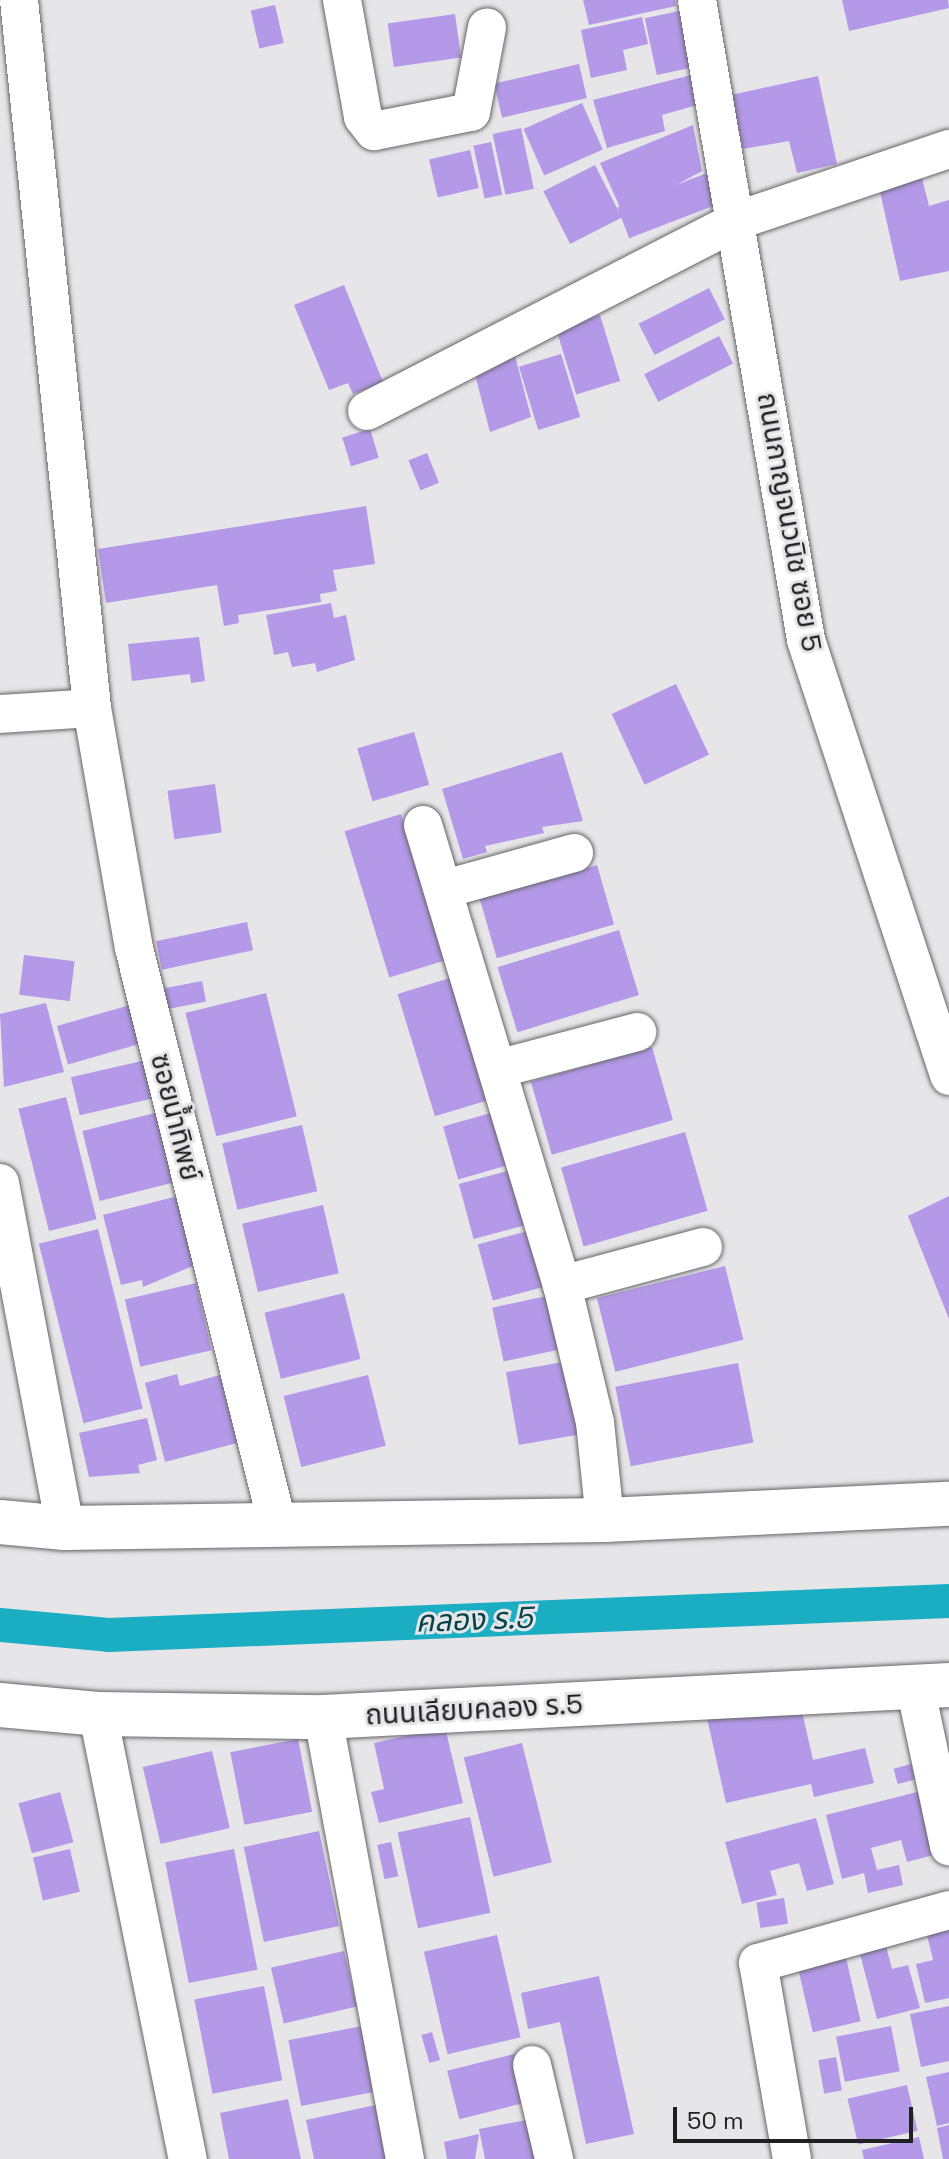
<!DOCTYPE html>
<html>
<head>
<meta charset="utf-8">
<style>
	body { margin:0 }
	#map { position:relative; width:949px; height:2159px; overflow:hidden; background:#e6e5e8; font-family:"Space Grotesk","Noto Sans Thai",sans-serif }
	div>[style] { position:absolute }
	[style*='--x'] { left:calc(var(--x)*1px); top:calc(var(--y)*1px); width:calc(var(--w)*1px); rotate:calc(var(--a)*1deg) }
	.canal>* { height:34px; margin:-17px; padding:0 17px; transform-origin:17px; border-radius:17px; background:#1badc1 }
	.building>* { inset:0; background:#b399e8; transform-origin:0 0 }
	.roads { filter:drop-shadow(0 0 2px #666568) drop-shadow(0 0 2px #666568) }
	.street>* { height:38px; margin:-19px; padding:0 19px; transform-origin:19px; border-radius:19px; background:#fff }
	.secondary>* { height:44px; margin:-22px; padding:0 22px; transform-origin:22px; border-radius:22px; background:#fff }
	span { translate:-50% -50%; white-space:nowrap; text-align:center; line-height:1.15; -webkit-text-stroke:6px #e6e5e8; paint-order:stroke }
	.street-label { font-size:28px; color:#202021 }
	.water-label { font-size:30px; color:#05424a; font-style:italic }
	.scale { position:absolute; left:673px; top:2107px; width:240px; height:36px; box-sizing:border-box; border:4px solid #202021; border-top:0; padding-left:10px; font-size:24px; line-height:28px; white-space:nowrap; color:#202021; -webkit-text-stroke:6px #e6e5e8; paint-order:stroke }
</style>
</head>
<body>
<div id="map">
	<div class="canal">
		<i style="--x:0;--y:1625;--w:109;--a:5.2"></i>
		<i style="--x:109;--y:1635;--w:841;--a:-2.32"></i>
	</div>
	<div class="building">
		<i style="clip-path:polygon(583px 0,675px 0,676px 6px,589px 25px)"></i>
		<i style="clip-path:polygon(842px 0,948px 0,949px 8px,849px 31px)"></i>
		<i style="left:275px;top:5px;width:39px;height:25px;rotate:77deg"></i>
		<i style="left:679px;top:11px;width:58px;height:35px;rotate:78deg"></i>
		<i style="left:455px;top:14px;width:44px;height:68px;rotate:82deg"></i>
		<i style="clip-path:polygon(642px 17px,648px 44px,623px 50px,627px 70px,591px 78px,581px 30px)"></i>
		<i style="left:579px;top:64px;width:35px;height:87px;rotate:77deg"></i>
		<i style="clip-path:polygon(691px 75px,697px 105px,662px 115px,665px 131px,607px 148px,593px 100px)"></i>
		<i style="clip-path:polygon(818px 76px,837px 164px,797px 173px,789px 141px,743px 149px,731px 95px)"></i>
		<i style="left:582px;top:103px;width:51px;height:64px;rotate:66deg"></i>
		<i style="clip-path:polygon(693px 125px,702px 171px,623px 214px,600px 163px)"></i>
		<i style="left:521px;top:128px;width:62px;height:29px;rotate:78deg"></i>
		<i style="left:491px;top:142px;width:54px;height:18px;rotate:78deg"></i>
		<i style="left:470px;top:150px;width:39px;height:42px;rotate:77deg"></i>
		<i style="left:595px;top:165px;width:59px;height:58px;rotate:63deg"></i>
		<i style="clip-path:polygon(920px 170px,929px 206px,949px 200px,949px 271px,900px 281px,878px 183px)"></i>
		<i style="left:707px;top:173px;width:33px;height:96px;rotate:69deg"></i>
		<i style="clip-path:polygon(344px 285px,383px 382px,353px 394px,348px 383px,329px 390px,294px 305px)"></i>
		<i style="left:709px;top:288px;width:35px;height:79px;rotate:63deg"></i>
		<i style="left:600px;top:315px;width:69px;height:46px;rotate:73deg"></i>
		<i style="left:719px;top:336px;width:31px;height:84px;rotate:63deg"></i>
		<i style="clip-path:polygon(514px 352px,531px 417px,490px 432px,474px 371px)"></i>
		<i style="left:561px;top:354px;width:66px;height:44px;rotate:73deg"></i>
		<i style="left:370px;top:429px;width:30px;height:29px;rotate:73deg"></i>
		<i style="left:427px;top:453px;width:32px;height:20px;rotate:68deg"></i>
		<i style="clip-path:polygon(366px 506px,375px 564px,333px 570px,337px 591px,320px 594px,321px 602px,238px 615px,239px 623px,224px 626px,217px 585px,106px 603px,98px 549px)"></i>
		<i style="clip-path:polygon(331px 603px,334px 618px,346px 615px,355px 660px,317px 672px,315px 663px,292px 667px,288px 652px,274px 655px,266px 615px)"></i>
		<i style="clip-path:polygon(199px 637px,205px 681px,191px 683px,190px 674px,132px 681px,128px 644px)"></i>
		<i style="left:676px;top:684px;width:78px;height:71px;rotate:65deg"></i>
		<i style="left:414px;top:732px;width:55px;height:59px;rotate:74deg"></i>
		<i style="clip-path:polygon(562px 752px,583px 821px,542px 827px,544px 833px,485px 846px,487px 852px,463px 859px,442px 789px)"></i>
		<i style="left:215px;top:784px;width:49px;height:48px;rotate:82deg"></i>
		<i style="left:401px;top:814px;width:153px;height:59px;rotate:73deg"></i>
		<i style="left:597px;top:865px;width:62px;height:122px;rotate:74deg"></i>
		<i style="left:247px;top:922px;width:29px;height:93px;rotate:78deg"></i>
		<i style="left:619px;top:930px;width:68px;height:127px;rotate:73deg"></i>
		<i style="left:24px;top:955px;width:51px;height:40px;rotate:7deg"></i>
		<i style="left:453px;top:977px;width:128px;height:58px;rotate:73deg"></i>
		<i style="left:202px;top:981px;width:21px;height:41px;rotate:79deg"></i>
		<i style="left:266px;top:993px;width:127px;height:83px;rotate:76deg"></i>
		<i style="clip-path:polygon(46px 1003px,64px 1072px,4px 1087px,0 1014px)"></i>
		<i style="left:130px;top:1005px;width:40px;height:76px;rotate:74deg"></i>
		<i style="left:652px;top:1047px;width:76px;height:126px;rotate:74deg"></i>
		<i style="left:146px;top:1060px;width:39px;height:77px;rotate:77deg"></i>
		<i style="left:66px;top:1097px;width:126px;height:49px;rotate:76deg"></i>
		<i style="left:159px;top:1112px;width:72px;height:79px;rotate:76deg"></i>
		<i style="left:494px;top:1112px;width:55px;height:53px;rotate:74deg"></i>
		<i style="left:302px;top:1125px;width:68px;height:82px;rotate:77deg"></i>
		<i style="left:685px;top:1132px;width:82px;height:129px;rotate:74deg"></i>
		<i style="left:511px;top:1170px;width:57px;height:54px;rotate:75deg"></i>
		<i style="clip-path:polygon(178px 1196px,195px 1265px,143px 1287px,142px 1280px,121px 1285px,103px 1215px)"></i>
		<i style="clip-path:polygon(949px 1196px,949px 1319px,908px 1216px)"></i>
		<i style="left:323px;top:1205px;width:70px;height:83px;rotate:77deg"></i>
		<i style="left:98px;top:1229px;width:185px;height:61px;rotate:76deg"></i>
		<i style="left:528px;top:1231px;width:58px;height:52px;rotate:75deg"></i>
		<i style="left:725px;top:1266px;width:76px;height:132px;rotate:76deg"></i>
		<i style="left:196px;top:1283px;width:69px;height:73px;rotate:77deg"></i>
		<i style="left:344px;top:1293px;width:68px;height:82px;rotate:76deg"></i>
		<i style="left:547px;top:1296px;width:55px;height:56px;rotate:78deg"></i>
		<i style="left:569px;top:1361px;width:74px;height:64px;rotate:80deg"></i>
		<i style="left:738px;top:1363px;width:81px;height:125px;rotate:79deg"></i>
		<i style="clip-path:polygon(177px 1374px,180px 1386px,220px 1375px,237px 1443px,165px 1462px,145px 1383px)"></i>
		<i style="left:368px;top:1375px;width:73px;height:87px;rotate:76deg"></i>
		<i style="clip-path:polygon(147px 1418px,157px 1460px,138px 1465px,140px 1473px,89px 1477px,79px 1433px)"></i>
		<i style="clip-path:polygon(799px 1698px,813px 1760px,865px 1748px,874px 1783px,814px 1797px,811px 1784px,726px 1803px,707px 1718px)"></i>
		<i style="clip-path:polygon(445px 1727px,463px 1803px,379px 1823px,371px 1792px,384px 1789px,374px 1743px)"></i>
		<i style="left:298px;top:1739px;width:74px;height:69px;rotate:79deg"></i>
		<i style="left:522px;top:1743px;width:123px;height:60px;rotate:76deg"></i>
		<i style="left:212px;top:1751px;width:79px;height:71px;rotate:77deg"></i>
		<i style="left:911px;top:1764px;width:16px;height:18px;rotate:75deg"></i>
		<i style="clip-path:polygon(921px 1791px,937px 1854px,907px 1862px,901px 1840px,871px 1848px,877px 1870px,899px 1865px,903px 1885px,868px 1893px,864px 1873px,842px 1879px,826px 1815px)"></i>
		<i style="left:60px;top:1792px;width:52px;height:43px;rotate:75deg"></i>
		<i style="left:470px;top:1817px;width:98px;height:74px;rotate:78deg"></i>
		<i style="clip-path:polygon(816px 1818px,834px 1884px,807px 1891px,799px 1863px,770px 1871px,777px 1895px,742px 1904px,725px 1842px)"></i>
		<i style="left:319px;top:1831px;width:97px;height:77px;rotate:78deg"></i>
		<i style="left:391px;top:1842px;width:35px;height:14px;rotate:78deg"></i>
		<i style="left:70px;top:1849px;width:44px;height:38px;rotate:77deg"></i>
		<i style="left:234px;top:1849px;width:123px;height:70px;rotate:79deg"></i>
		<i style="left:784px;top:1898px;width:26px;height:28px;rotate:81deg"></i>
		<i style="clip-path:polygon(949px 1930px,949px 1998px,925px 2003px,916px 1964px,933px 1960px,927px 1935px)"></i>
		<i style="left:497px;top:1935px;width:105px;height:75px;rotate:77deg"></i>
		<i style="clip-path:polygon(886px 1946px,892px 1969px,908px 1965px,920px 2008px,877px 2019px,860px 1954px)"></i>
		<i style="left:344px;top:1951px;width:57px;height:75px;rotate:77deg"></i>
		<i style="left:846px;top:1958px;width:65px;height:49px;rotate:77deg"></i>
		<i style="clip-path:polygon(599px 1976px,634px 2134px,586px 2144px,560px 2022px,528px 2029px,521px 1993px)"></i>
		<i style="left:264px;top:1986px;width:96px;height:71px;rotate:79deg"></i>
		<i style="clip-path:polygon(949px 2006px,949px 2061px,921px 2067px,910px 2014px)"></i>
		<i style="left:362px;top:2026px;width:67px;height:75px;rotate:79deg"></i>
		<i style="left:891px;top:2026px;width:46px;height:56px;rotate:79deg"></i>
		<i style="left:432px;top:2032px;width:29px;height:11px;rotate:74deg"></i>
		<i style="left:518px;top:2053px;width:50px;height:73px;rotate:76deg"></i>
		<i style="left:836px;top:2057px;width:34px;height:18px;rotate:80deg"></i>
		<i style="clip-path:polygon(949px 2072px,949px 2123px,937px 2126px,926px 2077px)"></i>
		<i style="left:907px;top:2085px;width:47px;height:61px;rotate:77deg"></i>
		<i style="clip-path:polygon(288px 2099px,301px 2159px,229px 2159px,220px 2113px)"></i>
		<i style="clip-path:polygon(380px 2104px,392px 2159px,314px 2159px,306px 2120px)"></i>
		<i style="clip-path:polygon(537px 2118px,546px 2159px,485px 2159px,479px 2129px)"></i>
		<i style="clip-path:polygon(949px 2125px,949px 2159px,943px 2159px,937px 2128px)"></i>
		<i style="clip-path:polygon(479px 2134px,475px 2159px,447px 2159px,444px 2142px)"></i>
		<i style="clip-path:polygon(919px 2137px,924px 2159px,864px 2159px,862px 2150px)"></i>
	</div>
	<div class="roads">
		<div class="street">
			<i style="--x:19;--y:0;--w:712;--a:84.11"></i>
			<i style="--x:92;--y:708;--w:244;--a:80.1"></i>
			<i style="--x:134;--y:948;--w:593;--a:76.03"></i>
			<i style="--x:342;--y:0;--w:119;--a:79.8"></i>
			<i style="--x:363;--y:117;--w:18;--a:52"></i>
			<i style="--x:374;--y:131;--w:99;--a:-11.1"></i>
			<i style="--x:471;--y:112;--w:86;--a:-79.3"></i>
			<i style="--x:697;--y:0;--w:649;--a:80.33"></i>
			<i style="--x:806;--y:640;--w:459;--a:71.8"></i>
			<i style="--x:367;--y:411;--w:418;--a:-27.2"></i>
			<i style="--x:739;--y:220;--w:222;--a:-18.7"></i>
			<i style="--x:0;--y:714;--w:92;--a:-3.7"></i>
			<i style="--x:423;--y:825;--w:481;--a:73.2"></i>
			<i style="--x:562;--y:1285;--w:141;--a:76.5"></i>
			<i style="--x:595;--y:1422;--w:99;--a:84.2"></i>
			<i style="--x:445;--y:889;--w:134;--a:-15.6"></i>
			<i style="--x:501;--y:1068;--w:141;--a:-14.8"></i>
			<i style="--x:0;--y:1183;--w:351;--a:79.3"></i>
			<i style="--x:562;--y:1285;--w:146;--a:-15.1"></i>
			<i style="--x:915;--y:1686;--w:164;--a:78"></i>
			<i style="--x:98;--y:1714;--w:454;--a:78.6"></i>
			<i style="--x:323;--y:1717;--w:450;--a:79.5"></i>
			<i style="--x:532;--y:2065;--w:97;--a:76.8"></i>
			<i style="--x:792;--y:2159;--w:199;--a:-99.8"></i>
			<i style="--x:758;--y:1963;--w:198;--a:-15.5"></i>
		</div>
		<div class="secondary">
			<i style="--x:0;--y:1522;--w:65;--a:5.3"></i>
			<i style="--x:65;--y:1528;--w:540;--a:-0.85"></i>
			<i style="--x:605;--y:1520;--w:344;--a:-2.7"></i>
			<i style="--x:0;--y:1705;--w:98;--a:5.2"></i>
			<i style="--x:98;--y:1714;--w:225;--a:0.8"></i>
			<i style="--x:323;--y:1717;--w:627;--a:-2.93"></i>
		</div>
	</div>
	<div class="street-label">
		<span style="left:790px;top:522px;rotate:80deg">ถนนกาญจนวนิช ซอย 5</span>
		<span style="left:176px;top:1117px;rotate:76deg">ซอยน้ำทิพย์</span>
		<span style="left:474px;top:1709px;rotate:-3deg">ถนนเลียบคลอง ร.5</span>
	</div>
	<div class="water-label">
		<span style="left:474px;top:1620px;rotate:-2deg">คลอง ร.5</span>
	</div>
	<div class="scale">50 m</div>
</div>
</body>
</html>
